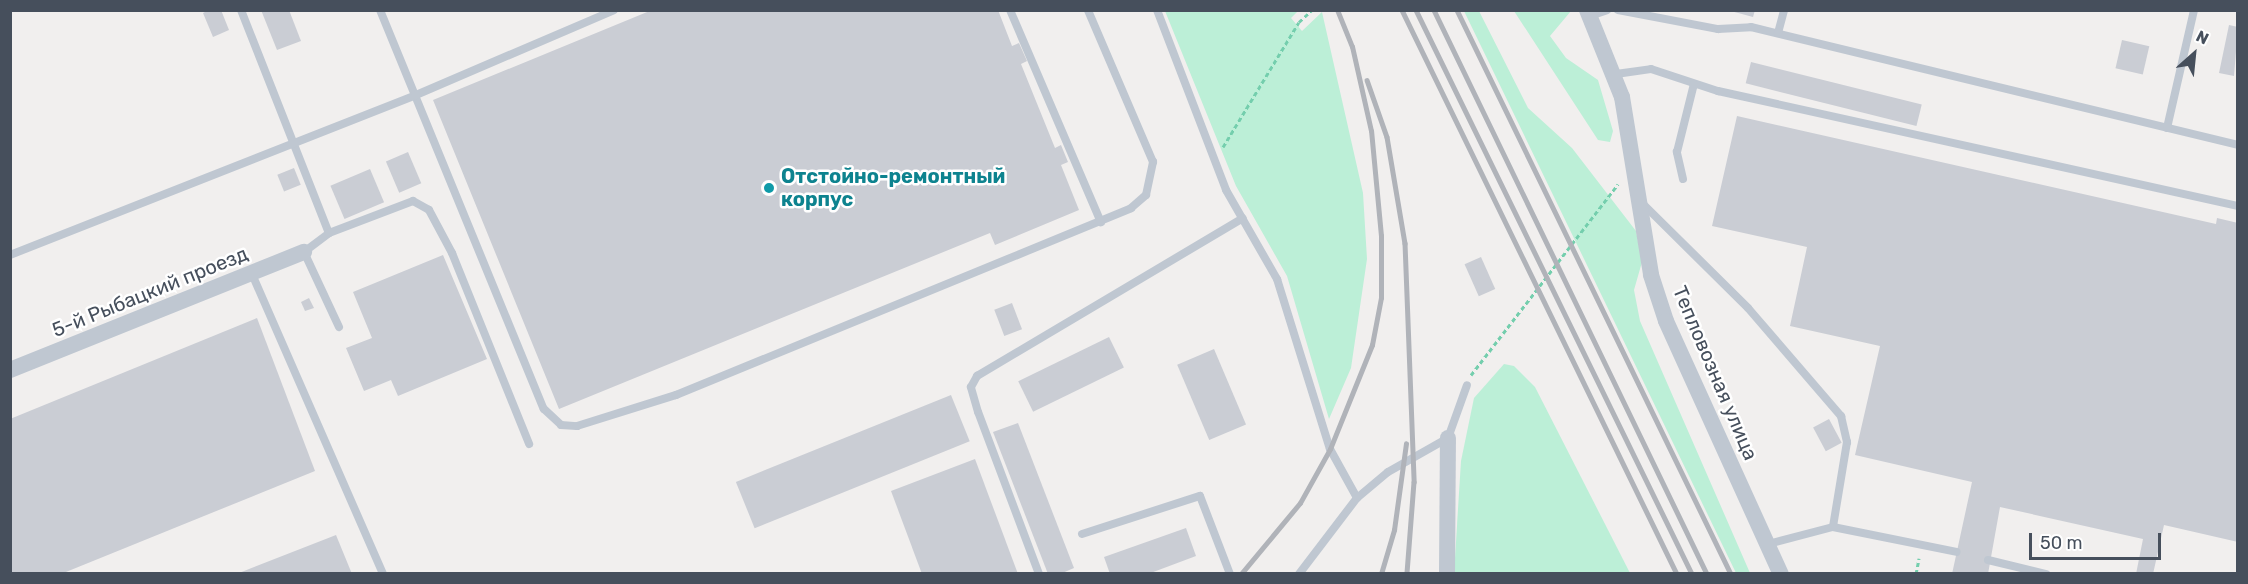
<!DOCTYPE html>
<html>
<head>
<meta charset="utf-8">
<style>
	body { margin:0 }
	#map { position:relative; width:2248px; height:584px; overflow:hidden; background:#f1efee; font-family:Rubik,sans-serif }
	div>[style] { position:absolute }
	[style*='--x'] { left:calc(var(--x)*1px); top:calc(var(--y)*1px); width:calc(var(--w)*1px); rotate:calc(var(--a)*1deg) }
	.green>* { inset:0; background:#bcefd7 }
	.building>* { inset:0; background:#cacdd4; transform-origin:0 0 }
	.path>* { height:3px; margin-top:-1.5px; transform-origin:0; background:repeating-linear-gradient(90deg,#74cead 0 4.5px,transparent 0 7.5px) }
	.lane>* { height:8px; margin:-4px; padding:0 4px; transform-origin:4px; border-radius:4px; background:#bfc7d1 }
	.street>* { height:16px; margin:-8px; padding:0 8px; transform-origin:8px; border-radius:8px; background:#bfc7d1 }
	.rail>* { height:4.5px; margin:-2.25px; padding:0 2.25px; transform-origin:2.25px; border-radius:2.25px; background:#b0b3b9 }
	.dots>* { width:16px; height:16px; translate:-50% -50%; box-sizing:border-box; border:3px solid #fff; border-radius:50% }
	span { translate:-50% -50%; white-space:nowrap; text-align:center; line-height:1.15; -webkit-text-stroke:5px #fff; paint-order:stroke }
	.culture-label { font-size:20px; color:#0d838f; font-weight:700 }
	.left { translate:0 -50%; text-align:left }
	.street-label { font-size:20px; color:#464f5c }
	.frame { position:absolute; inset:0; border:12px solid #464f5c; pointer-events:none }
	.north { position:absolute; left:2164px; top:24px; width:60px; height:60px; -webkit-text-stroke:4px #fff; paint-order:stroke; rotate:27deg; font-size:16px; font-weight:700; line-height:24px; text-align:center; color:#464f5c }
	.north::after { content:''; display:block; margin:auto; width:21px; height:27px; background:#464f5c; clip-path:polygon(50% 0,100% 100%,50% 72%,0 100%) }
	.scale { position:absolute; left:2029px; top:533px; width:132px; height:27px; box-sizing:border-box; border:3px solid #464f5c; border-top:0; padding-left:8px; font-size:18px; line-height:21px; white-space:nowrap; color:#464f5c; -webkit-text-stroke:4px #fff; paint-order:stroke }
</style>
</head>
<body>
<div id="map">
	<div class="green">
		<i style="clip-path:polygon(1165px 11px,1298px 11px,1291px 18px,1302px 31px,1322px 12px,1363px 193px,1367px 259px,1351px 368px,1329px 419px,1287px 276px,1236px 186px)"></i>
		<i style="clip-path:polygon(1464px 11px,1479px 11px,1528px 108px,1572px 148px,1636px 231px,1642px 262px,1634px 290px,1640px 321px,1750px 573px,1736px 573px)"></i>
		<i style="clip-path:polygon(1514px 11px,1571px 11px,1550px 36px,1566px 58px,1598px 80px,1613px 131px,1610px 142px,1598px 140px)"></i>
		<i style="clip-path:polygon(1504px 364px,1514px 366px,1535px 387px,1630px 573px,1454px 574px,1461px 461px,1474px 398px)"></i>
	</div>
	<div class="building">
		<i style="clip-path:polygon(209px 10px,221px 10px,229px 30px,213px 37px,203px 13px)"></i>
		<i style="clip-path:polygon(261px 10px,289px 10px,301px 41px,277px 50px)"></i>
		<i style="clip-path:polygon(652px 10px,998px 10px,1012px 46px,1019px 43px,1027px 61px,1021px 64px,1055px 148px,1061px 145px,1068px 162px,1061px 165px,1079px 210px,995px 245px,990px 233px,559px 409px,433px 100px)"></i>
		<i style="clip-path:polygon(1727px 10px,1755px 10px,1753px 17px)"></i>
		<i style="clip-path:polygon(2229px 25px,2238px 27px,2234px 76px,2219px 73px)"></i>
		<i style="left:2122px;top:40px;width:28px;height:29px;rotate:13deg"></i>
		<i style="left:1751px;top:62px;width:176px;height:22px;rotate:14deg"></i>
		<i style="clip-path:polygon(1737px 116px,2216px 224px,2217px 218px,2238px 223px,2238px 542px,2164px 525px,2153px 574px,2136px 574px,2143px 539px,2000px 507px,1988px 574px,1952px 574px,1972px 482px,1855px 455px,1880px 346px,1790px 326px,1807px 247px,1712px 226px)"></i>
		<i style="left:408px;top:152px;width:34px;height:24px;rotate:67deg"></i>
		<i style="left:294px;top:168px;width:18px;height:18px;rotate:68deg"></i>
		<i style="left:370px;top:169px;width:36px;height:43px;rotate:67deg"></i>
		<i style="clip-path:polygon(443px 255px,487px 359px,398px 396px,391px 380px,364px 391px,346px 348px,372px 338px,353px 292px)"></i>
		<i style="left:1481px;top:257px;width:35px;height:18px;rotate:66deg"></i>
		<i style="clip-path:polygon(309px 298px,314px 308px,305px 311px,301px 302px)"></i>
		<i style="left:1012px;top:303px;width:28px;height:19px;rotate:69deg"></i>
		<i style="clip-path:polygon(257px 318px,315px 471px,61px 574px,10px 574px,10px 419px)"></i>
		<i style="left:1109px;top:337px;width:34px;height:101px;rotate:64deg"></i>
		<i style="left:1214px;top:349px;width:82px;height:40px;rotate:67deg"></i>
		<i style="left:951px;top:395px;width:50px;height:232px;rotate:68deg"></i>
		<i style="left:1829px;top:419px;width:27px;height:18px;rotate:62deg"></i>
		<i style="clip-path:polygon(1018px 423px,1074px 568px,1060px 574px,1048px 574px,993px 432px)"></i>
		<i style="clip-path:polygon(975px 459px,1018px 574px,922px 574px,891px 491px)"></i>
		<i style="clip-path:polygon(1186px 528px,1196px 556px,1148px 574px,1110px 574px,1104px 557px)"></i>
		<i style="clip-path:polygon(336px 535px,352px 574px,239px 574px,239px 573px)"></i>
	</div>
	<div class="path">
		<i style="--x:1223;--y:147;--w:146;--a:-58.7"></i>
		<i style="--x:1299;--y:22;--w:18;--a:-43"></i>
		<i style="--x:1471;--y:375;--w:241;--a:-52.4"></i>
		<i style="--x:1916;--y:574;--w:16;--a:-79"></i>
	</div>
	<div class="lane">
		<i style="--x:241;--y:10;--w:240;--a:68.5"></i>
		<i style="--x:380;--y:10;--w:431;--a:67.7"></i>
		<i style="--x:544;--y:409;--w:23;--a:43"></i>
		<i style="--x:561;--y:425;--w:16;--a:4"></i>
		<i style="--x:577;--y:426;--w:104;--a:-17.4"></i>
		<i style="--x:676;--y:395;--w:492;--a:-22.3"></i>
		<i style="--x:1131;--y:208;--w:20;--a:-41"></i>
		<i style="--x:1146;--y:195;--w:34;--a:-78"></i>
		<i style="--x:1153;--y:162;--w:165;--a:-113.2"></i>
		<i style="--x:1010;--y:10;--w:231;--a:66.8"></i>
		<i style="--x:1157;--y:10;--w:193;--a:69"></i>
		<i style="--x:1226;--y:190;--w:103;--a:60.2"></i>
		<i style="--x:1277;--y:279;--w:178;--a:72.7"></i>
		<i style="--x:1330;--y:449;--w:56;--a:61.1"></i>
		<i style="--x:1618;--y:10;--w:102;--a:10.8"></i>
		<i style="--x:1718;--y:29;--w:33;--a:-3"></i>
		<i style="--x:1751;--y:27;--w:501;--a:13.62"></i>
		<i style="--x:1590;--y:16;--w:18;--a:-19"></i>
		<i style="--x:1778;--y:33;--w:24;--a:-75"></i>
		<i style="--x:1616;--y:74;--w:35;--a:-8"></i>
		<i style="--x:1651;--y:69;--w:71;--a:18.2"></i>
		<i style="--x:1718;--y:91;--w:533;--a:12.47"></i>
		<i style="--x:2167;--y:128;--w:121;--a:-77.1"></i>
		<i style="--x:1683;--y:179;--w:28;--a:-103"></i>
		<i style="--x:1677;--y:152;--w:70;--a:-76"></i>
		<i style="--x:1643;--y:204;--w:148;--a:44.7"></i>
		<i style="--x:1748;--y:308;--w:143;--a:49.3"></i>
		<i style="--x:1841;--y:416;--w:27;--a:77"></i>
		<i style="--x:1847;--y:442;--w:86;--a:99.4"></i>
		<i style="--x:10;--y:255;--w:436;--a:-21.5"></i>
		<i style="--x:416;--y:95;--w:215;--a:-23.2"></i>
		<i style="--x:252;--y:274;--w:327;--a:66.4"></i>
		<i style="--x:339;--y:327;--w:83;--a:-115"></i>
		<i style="--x:304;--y:252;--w:31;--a:-37"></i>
		<i style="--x:329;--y:233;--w:90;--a:-20.9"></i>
		<i style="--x:413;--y:201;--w:18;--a:29"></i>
		<i style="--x:429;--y:210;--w:49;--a:61.9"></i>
		<i style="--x:452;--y:253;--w:206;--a:68"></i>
		<i style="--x:1082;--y:534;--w:124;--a:-17.9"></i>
		<i style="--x:1200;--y:496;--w:84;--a:69"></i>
		<i style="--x:1768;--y:544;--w:67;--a:-14.7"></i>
		<i style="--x:1833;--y:527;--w:126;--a:11.4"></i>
		<i style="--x:1988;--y:560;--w:60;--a:13.6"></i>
		<i style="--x:1039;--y:574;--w:173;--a:-110.6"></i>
		<i style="--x:978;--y:412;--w:26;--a:-106"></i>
		<i style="--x:971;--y:387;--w:13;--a:-61"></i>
		<i style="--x:977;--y:376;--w:309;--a:-30.7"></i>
		<i style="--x:1299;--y:574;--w:96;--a:-52.7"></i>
		<i style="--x:1357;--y:498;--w:40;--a:-40"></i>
		<i style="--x:1388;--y:472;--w:69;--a:-29.5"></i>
		<i style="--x:1448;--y:438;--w:56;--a:-70.3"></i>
	</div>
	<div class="street">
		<i style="--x:1587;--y:10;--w:94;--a:68.1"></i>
		<i style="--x:1622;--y:97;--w:180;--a:80.7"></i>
		<i style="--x:1651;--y:275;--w:48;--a:71.9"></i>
		<i style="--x:1666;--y:321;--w:278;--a:65.6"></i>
		<i style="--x:10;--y:370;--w:317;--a:-21.9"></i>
		<i style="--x:1447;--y:574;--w:136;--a:-89.6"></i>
	</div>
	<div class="rail">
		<i style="--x:1402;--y:10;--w:627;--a:64.01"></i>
		<i style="--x:1416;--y:10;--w:628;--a:63.92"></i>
		<i style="--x:1434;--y:10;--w:627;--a:64.17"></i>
		<i style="--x:1457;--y:10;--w:627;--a:64.09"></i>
		<i style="--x:1367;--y:80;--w:60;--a:70.7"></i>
		<i style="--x:1387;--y:137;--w:108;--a:80.4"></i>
		<i style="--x:1405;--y:243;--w:239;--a:87.8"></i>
		<i style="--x:1414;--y:482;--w:92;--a:94.4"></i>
		<i style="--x:1241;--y:574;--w:92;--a:-50.3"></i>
		<i style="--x:1300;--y:503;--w:62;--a:-60.9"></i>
		<i style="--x:1330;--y:449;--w:112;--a:-68"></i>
		<i style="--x:1372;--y:345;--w:48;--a:-79.2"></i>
		<i style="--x:1381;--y:298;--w:62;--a:-90"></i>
		<i style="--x:1381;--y:236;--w:105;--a:-95.4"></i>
		<i style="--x:1371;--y:131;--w:86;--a:-102.7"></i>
		<i style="--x:1352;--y:47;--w:40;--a:-112"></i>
		<i style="--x:1381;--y:574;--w:46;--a:-73.5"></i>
		<i style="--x:1394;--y:530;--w:87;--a:-82.1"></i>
	</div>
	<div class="dots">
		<i style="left:769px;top:188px;background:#0f9aa8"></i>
	</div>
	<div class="culture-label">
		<span class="left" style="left:781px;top:188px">Отстойно-ремонтный<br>корпус</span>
	</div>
	<div class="street-label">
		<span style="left:150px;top:292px;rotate:-22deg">5-й Рыбацкий проезд</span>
		<span style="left:1715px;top:373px;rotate:67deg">Тепловозная улица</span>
	</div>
	<div class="frame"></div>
	<div class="north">N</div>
	<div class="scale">50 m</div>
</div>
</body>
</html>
